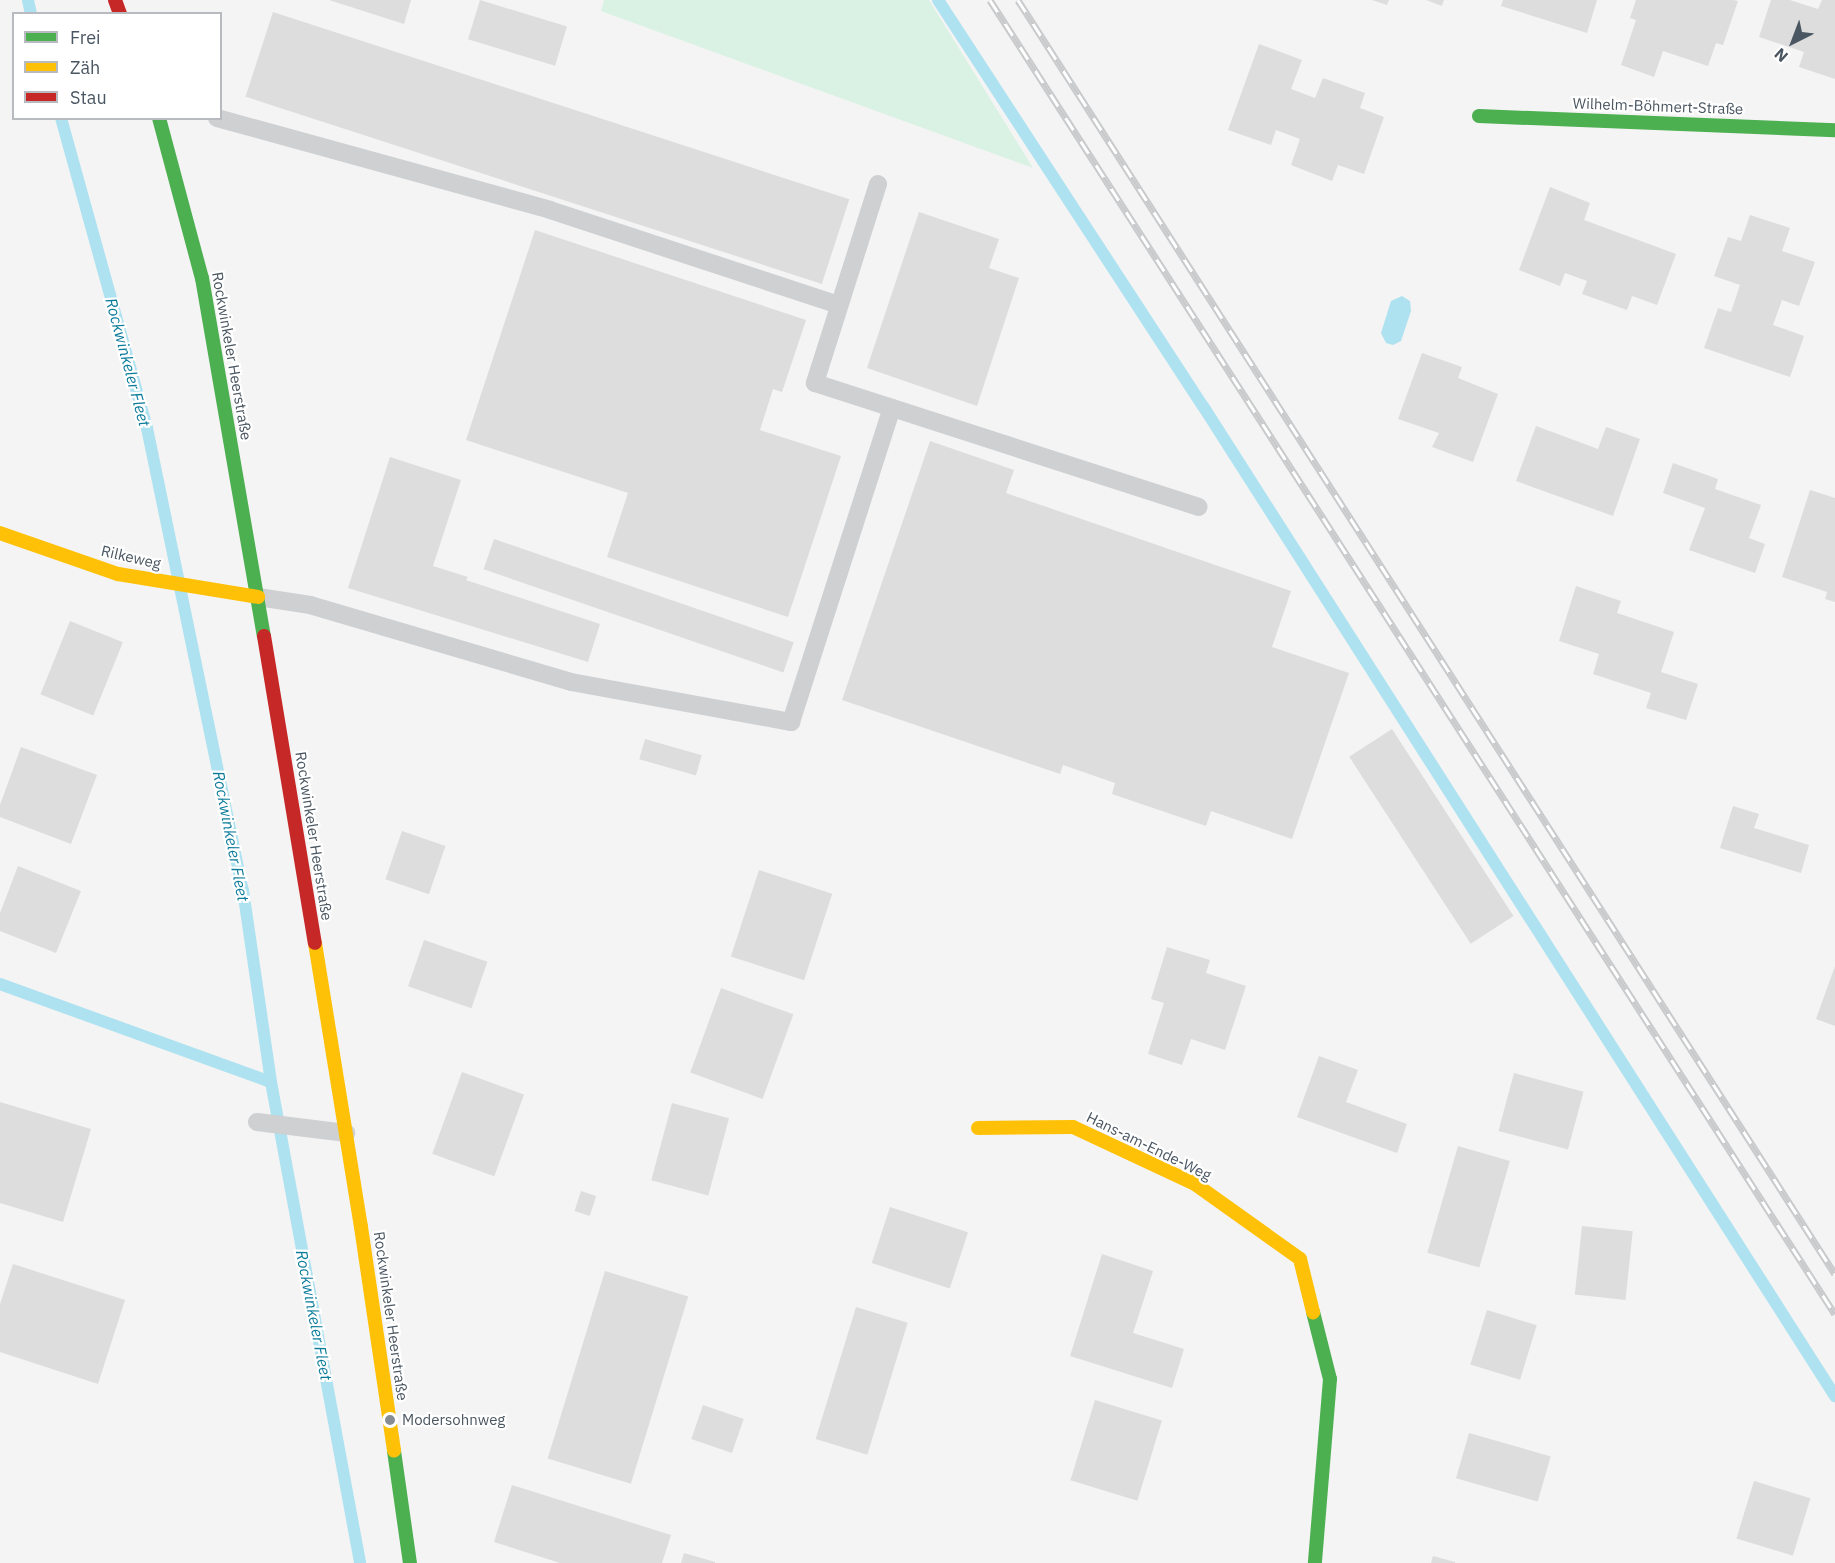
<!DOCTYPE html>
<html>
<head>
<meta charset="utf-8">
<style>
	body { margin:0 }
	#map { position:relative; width:1835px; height:1563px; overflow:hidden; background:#f4f4f4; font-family:"IBM Plex Sans",sans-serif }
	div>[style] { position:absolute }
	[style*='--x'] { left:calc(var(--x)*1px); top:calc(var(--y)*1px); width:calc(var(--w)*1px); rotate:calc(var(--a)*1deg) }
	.green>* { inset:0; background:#d9f2e3 }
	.water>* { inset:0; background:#aee2f0 }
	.stream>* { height:12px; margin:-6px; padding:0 6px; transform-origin:6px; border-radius:6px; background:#aee2f0 }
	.building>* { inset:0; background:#ddddde; transform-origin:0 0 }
	.lane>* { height:18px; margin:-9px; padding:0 9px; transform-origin:9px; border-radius:9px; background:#ced0d2 }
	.fast>* { height:14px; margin:-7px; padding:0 7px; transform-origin:7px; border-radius:7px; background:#4caf50 }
	.slow>* { height:14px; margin:-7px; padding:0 7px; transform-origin:7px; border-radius:7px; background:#ffc107 }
	.jam>* { height:14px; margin:-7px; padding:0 7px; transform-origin:7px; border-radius:7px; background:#c62828 }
	.rail>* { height:7px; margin-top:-3.5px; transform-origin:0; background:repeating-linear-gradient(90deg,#fff 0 14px,#c9cacc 0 28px); box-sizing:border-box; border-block:2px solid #c9cacc }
	.dots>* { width:16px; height:16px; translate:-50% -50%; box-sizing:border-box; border:3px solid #fff; border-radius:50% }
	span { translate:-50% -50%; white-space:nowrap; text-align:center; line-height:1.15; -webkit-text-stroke:4.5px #fff; paint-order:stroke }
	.street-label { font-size:15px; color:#4a5661 }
	.poi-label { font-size:15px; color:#4a5661 }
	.left { translate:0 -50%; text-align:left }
	.water-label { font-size:16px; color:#0c7c9b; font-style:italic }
	.legend { position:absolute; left:12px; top:12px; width:210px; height:108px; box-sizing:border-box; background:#fff; border:2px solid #b7bbc0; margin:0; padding:8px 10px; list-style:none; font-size:18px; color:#4a5661 }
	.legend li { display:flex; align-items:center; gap:12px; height:30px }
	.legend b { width:30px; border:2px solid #b7bbc0 }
	.north { position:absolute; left:1763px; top:12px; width:60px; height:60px; -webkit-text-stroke:4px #fff; paint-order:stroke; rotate:222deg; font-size:16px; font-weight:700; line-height:24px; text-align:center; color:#4a5661 }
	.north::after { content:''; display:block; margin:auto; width:21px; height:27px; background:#4a5661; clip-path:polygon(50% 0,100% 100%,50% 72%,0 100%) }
</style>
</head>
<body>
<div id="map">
	<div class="green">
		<i style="clip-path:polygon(604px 0,929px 0,1033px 168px,601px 11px)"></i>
	</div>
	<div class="water">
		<i style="clip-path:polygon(1402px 296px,1410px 301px,1411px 311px,1401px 341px,1393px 345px,1386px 343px,1381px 333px,1391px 301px)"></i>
	</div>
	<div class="stream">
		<i style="--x:28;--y:0;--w:14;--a:78"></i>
		<i style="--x:938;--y:0;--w:485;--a:56.9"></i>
		<i style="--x:1203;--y:406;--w:1175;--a:57.45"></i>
		<i style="--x:61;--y:118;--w:322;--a:74.5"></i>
		<i style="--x:147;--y:428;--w:472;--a:78.3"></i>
		<i style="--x:243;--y:890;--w:194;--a:81.7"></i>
		<i style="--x:271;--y:1082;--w:489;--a:79.5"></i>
		<i style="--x:0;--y:984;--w:288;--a:19.9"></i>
	</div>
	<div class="building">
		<i style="clip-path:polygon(329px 0,411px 0,404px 24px)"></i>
		<i style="left:480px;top:0;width:91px;height:41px;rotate:17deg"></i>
		<i style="clip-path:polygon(1372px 0,1389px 0,1387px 5px)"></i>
		<i style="clip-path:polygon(1426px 0,1444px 0,1442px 6px)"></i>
		<i style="clip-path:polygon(1503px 0,1597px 0,1587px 33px,1501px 6px)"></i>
		<i style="clip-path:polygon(1636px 0,1733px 0,1738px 1px,1723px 45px,1716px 43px,1708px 66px,1663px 51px,1654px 77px,1621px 65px,1636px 20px,1630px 18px)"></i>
		<i style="clip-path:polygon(1771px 0,1790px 0,1818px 9px,1822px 0,1835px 0,1835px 79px,1799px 67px,1804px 52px,1759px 37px)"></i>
		<i style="left:273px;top:12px;width:606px;height:89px;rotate:18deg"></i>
		<i style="clip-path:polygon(1259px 44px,1302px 60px,1291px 89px,1315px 98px,1323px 78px,1365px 93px,1360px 108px,1384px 117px,1364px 174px,1338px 165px,1332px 181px,1291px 165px,1300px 139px,1276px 130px,1271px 145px,1228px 130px)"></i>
		<i style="clip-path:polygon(1550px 187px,1590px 203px,1584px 220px,1676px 254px,1657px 305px,1632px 296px,1627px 310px,1582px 294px,1587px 281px,1565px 273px,1560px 286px,1519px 270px)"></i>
		<i style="clip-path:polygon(919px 212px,999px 239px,989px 268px,1019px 278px,977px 406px,867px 368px)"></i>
		<i style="clip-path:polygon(1750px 215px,1790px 228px,1782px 251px,1815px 262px,1799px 306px,1782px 300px,1773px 325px,1804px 336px,1790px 377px,1704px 348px,1718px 308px,1731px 312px,1740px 285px,1714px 276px,1728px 237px,1741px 241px)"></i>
		<i style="clip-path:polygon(535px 230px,806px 320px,782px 392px,773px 389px,760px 430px,841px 456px,788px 617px,607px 557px,628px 493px,466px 440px)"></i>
		<i style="clip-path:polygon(1422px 353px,1462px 367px,1458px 378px,1498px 394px,1473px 462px,1432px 447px,1439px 433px,1398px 419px)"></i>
		<i style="clip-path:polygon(1536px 426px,1598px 449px,1606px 427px,1640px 439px,1613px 516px,1516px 481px)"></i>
		<i style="clip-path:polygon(930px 441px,1014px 470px,1006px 493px,1291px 591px,1272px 647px,1349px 673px,1292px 839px,1211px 811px,1206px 826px,1112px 794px,1115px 783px,1063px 765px,1060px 774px,842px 700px)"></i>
		<i style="clip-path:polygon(390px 457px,461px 480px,433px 566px,468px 577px,466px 580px,600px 624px,588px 662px,348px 588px)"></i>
		<i style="clip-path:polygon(1673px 463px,1718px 479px,1715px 489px,1761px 505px,1749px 538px,1765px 544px,1755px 573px,1689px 550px,1705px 508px,1663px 493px)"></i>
		<i style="clip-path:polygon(1810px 490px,1835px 498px,1835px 602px,1825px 599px,1827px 592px,1782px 577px)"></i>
		<i style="left:494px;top:539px;width:317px;height:32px;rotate:19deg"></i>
		<i style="clip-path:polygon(1576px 586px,1621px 601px,1617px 613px,1674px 632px,1661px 672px,1698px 684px,1686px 720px,1646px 708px,1651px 693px,1593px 674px,1599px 654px,1559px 641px)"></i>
		<i style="left:70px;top:621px;width:57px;height:79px;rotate:22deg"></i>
		<i style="left:1392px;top:729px;width:223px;height:51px;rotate:57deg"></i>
		<i style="left:645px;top:739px;width:59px;height:21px;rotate:16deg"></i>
		<i style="clip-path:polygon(21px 747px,97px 775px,71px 844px,0 817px,0 805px)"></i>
		<i style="clip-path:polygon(1733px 806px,1759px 814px,1754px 828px,1809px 845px,1801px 873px,1720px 848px)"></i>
		<i style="left:402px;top:831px;width:46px;height:51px;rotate:19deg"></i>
		<i style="clip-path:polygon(18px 866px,81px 891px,56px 953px,0 931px,0 913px)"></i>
		<i style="left:759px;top:870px;width:77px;height:91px;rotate:18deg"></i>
		<i style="left:424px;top:940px;width:67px;height:49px;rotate:19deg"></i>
		<i style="clip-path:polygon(1167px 947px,1210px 960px,1206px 973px,1246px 986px,1225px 1050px,1191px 1039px,1182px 1065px,1148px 1054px,1164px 1003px,1151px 999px)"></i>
		<i style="clip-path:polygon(1835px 966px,1835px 1026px,1816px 1019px)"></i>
		<i style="left:721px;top:988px;width:77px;height:90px;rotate:20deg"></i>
		<i style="clip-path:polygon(1319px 1056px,1358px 1070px,1346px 1102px,1407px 1124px,1397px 1153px,1297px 1117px)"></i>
		<i style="left:462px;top:1072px;width:66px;height:87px;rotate:20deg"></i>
		<i style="left:1514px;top:1073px;width:72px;height:60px;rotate:15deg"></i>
		<i style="clip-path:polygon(0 1102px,91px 1129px,63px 1222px,0 1203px)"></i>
		<i style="left:672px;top:1103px;width:59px;height:80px;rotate:15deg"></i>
		<i style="left:1458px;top:1146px;width:54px;height:111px;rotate:16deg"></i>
		<i style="left:581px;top:1191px;width:16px;height:21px;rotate:18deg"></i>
		<i style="left:890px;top:1207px;width:82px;height:59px;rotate:18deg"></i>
		<i style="left:1582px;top:1226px;width:51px;height:69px;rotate:6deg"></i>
		<i style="clip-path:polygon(1102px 1254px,1153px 1271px,1133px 1333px,1184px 1349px,1172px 1388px,1070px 1356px)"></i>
		<i style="clip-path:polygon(13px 1264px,125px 1300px,98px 1384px,0 1352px,0 1304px)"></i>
		<i style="left:605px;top:1271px;width:87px;height:196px;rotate:17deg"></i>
		<i style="left:856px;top:1307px;width:54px;height:138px;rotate:17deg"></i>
		<i style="left:1487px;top:1310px;width:52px;height:57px;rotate:17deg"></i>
		<i style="left:1095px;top:1400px;width:70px;height:84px;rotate:17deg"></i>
		<i style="left:703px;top:1405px;width:43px;height:36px;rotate:19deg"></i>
		<i style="left:1469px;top:1433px;width:85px;height:47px;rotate:16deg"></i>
		<i style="left:1754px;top:1481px;width:59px;height:60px;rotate:17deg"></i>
		<i style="clip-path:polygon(512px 1485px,671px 1535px,662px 1563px,560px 1563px,494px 1542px)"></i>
		<i style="clip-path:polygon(684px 1553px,715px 1562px,715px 1563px,681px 1563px)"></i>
		<i style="clip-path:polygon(1433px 1556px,1455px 1562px,1455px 1563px,1431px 1563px)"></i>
	</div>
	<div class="lane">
		<i style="--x:217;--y:118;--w:345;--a:15.4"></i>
		<i style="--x:550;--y:210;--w:304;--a:18.2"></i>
		<i style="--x:878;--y:184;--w:209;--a:107.6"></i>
		<i style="--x:815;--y:383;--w:403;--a:17.9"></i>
		<i style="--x:258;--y:597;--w:53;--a:8.7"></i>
		<i style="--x:310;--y:605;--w:272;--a:16.4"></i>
		<i style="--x:571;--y:682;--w:224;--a:10.3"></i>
		<i style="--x:791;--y:722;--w:330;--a:-72.2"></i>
		<i style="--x:257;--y:1122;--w:90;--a:7"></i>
	</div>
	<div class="fast">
		<i style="--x:1479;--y:116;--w:356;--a:2.3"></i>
		<i style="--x:159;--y:118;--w:166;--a:75"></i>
		<i style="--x:202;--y:278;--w:363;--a:80.2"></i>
		<i style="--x:1313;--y:1312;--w:69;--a:75.8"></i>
		<i style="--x:1330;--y:1379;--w:185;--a:94.7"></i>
		<i style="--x:394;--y:1451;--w:113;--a:81.9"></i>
	</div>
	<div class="slow">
		<i style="--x:0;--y:533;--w:125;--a:19.2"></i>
		<i style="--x:118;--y:574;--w:142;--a:9.3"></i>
		<i style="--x:315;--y:943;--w:288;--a:80.8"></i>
		<i style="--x:361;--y:1227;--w:226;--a:81.6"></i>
		<i style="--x:978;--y:1128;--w:95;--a:-0.6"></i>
		<i style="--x:1073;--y:1127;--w:135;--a:25"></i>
		<i style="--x:1195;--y:1184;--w:129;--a:35.5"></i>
		<i style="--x:1300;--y:1259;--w:55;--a:76.2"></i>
	</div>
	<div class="jam">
		<i style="--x:115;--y:0;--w:15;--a:70"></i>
		<i style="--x:264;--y:636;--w:311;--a:80.6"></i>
	</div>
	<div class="rail">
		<i style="--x:990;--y:0;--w:1562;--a:57.26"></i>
		<i style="--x:1018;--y:0;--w:1513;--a:57.33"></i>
	</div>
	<div class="dots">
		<i style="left:390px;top:1420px;background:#868d94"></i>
	</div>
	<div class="street-label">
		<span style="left:1658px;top:106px;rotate:2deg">Wilhelm-Böhmert-Straße</span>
		<span style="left:232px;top:356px;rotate:80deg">Rockwinkeler Heerstraße</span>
		<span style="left:131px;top:557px;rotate:13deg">Rilkeweg</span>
		<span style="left:314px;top:836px;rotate:81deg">Rockwinkeler Heerstraße</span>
		<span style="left:1149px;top:1146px;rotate:26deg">Hans-am-Ende-Weg</span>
		<span style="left:391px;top:1316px;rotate:82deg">Rockwinkeler Heerstraße</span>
	</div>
	<div class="poi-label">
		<span class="left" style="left:402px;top:1420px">Modersohnweg</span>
	</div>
	<div class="water-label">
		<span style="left:128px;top:362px;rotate:75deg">Rockwinkeler Fleet</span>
		<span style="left:231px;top:836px;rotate:79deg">Rockwinkeler Fleet</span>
		<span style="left:314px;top:1315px;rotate:79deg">Rockwinkeler Fleet</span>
	</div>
	<ul class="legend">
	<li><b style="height:8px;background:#4caf50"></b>Frei</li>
	<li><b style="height:8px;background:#ffc107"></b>Zäh</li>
	<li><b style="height:8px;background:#c62828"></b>Stau</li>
	</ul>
	<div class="north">N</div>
</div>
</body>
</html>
